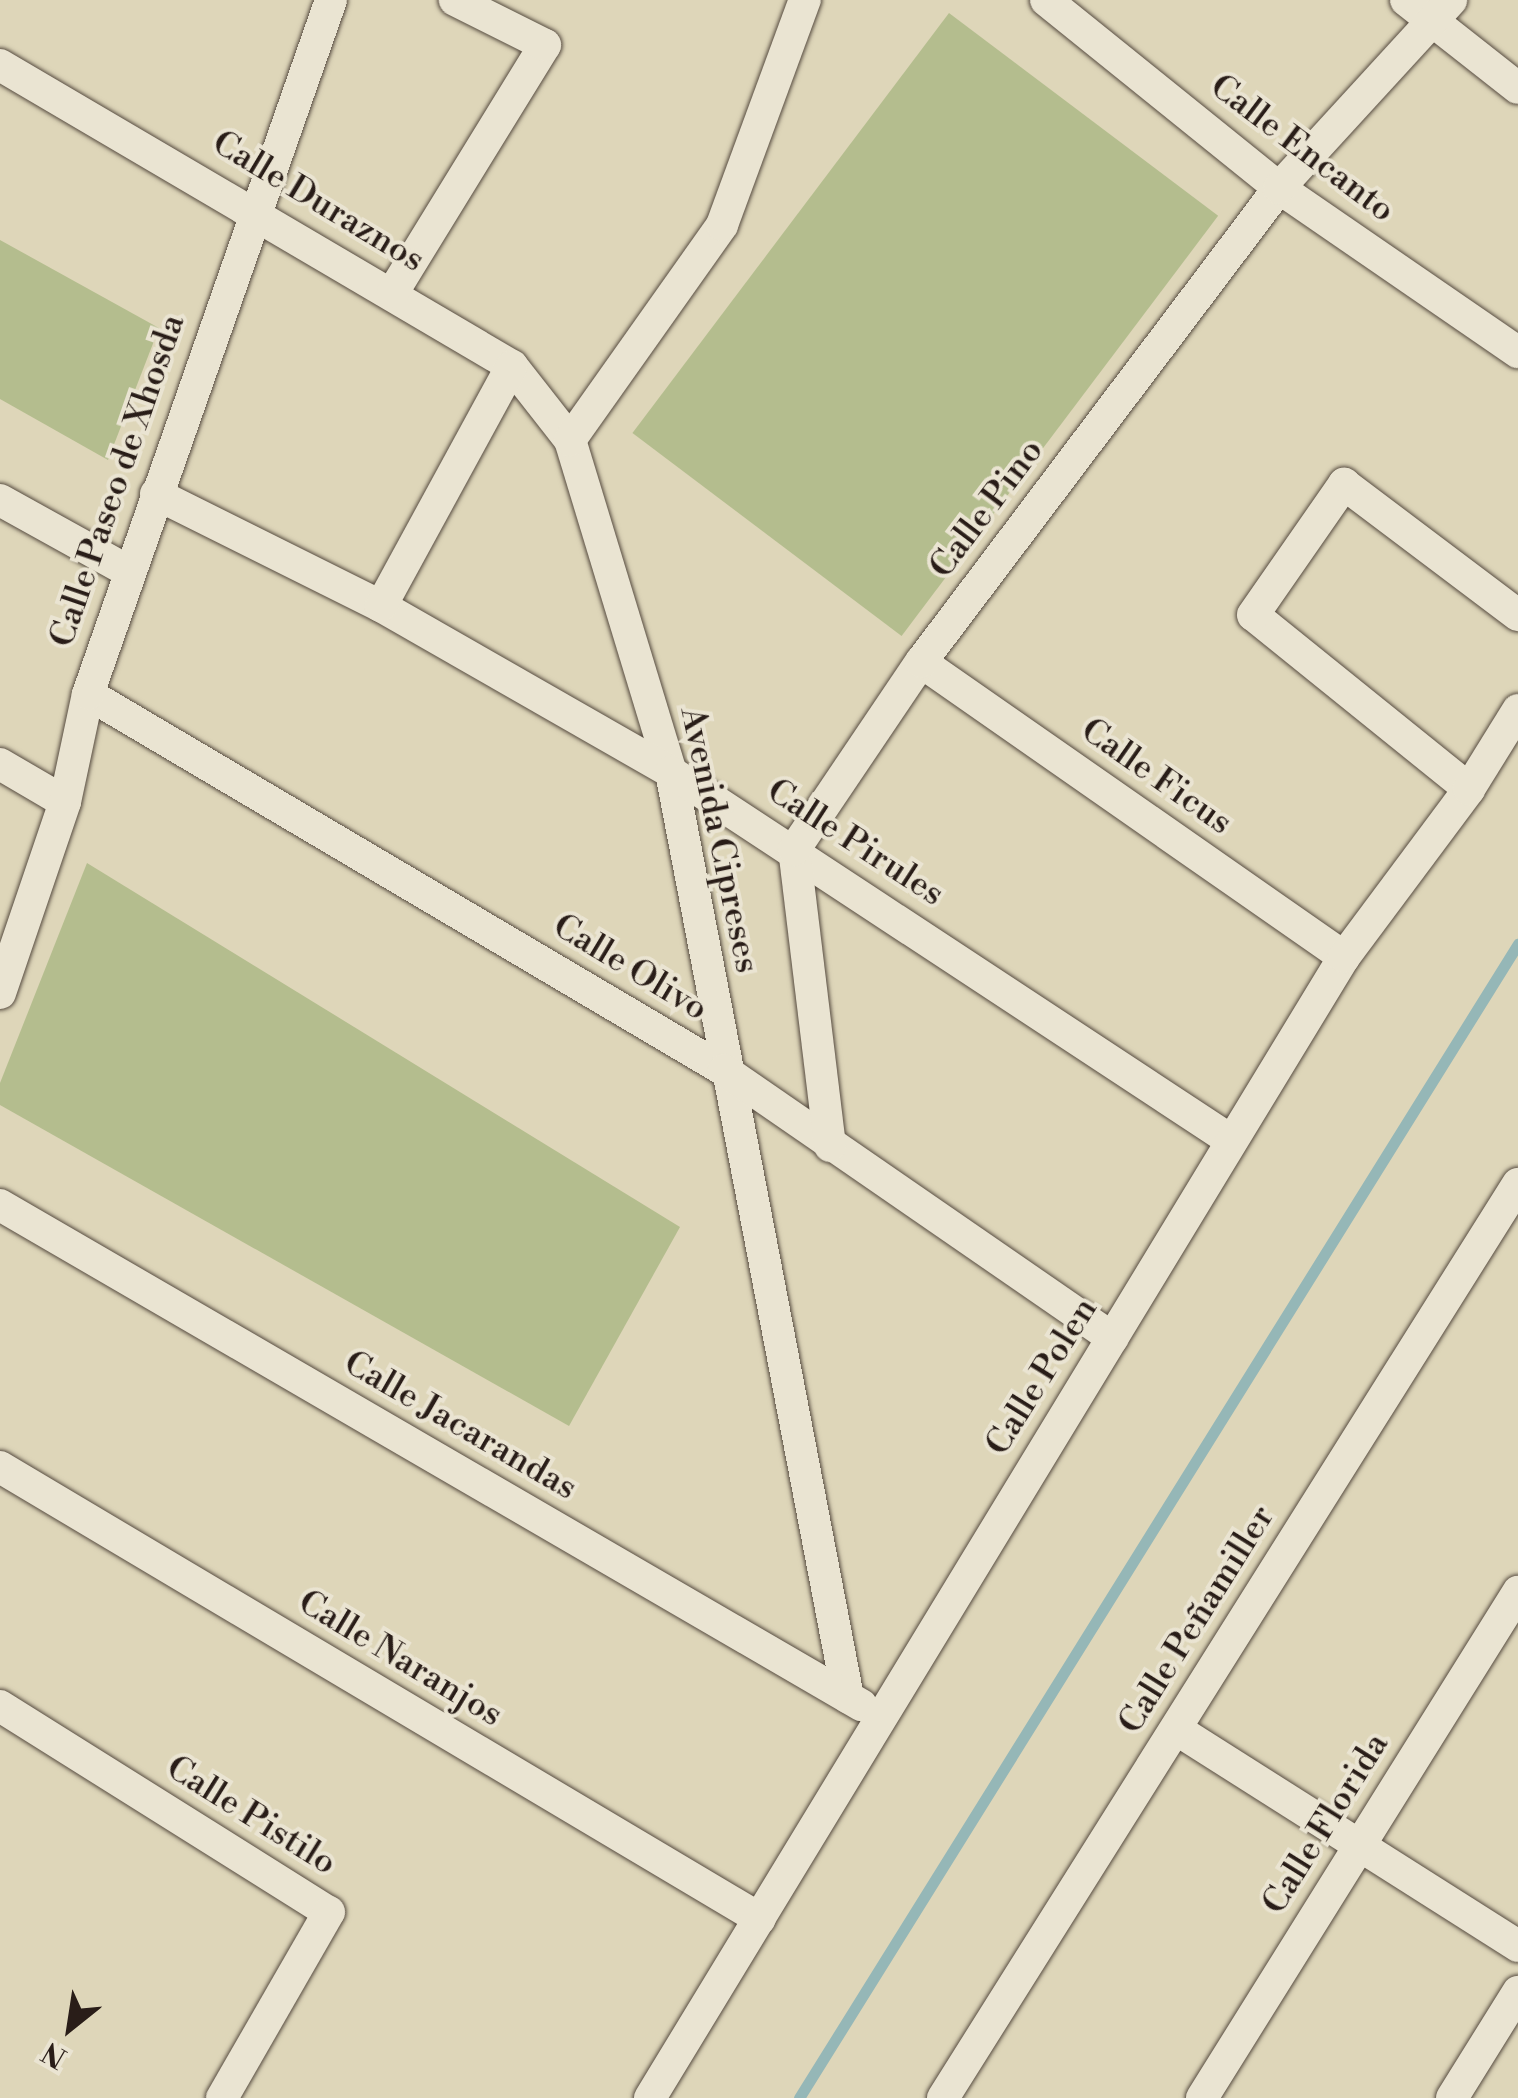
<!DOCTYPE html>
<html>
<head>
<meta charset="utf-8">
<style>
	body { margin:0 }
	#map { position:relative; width:1518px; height:2098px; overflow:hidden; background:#ded6b9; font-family:"Libre Bodoni",serif }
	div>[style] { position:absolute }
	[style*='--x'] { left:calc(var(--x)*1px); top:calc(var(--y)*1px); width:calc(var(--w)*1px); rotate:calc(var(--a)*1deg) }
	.green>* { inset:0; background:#b4bd8e; transform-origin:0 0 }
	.stream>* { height:11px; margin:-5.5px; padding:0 5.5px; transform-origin:5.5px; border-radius:5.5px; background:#95b7b7 }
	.roads { filter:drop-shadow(0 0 2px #564b40) drop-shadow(0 0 2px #564b40) }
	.street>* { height:32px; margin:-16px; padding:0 16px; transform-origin:16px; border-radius:16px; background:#eae4d2 }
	span { translate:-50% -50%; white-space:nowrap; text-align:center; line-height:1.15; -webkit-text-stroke:8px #eae4d2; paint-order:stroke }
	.street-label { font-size:35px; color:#291d18 }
	.north { position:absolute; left:20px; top:1978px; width:100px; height:100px; -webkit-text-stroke:8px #eae4d2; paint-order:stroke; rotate:210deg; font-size:28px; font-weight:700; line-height:40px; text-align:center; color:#291d18 }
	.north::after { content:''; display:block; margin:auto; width:35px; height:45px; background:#291d18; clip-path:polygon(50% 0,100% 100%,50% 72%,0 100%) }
</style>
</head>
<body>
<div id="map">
	<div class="green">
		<i style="left:949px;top:13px;width:337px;height:526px;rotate:37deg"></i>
		<i style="clip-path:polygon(0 240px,159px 328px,108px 460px,0 399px)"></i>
		<i style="clip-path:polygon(87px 863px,680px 1227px,569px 1426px,0 1105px,0 1083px)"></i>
	</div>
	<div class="stream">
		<i style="--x:799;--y:2098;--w:1360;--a:-58.08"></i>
	</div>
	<div class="roads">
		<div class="street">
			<i style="--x:1046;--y:0;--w:299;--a:38.9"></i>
			<i style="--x:1279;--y:188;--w:290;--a:34.5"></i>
			<i style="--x:1406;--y:0;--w:142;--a:38.2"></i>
			<i style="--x:0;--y:65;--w:594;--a:30.45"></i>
			<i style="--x:512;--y:366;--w:94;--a:51.9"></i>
			<i style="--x:570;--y:440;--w:347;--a:73.1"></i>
			<i style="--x:671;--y:772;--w:942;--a:79.17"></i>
			<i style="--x:393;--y:292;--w:290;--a:-58.4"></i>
			<i style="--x:545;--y:45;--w:101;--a:-153.4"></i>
			<i style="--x:570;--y:440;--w:263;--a:-54.7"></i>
			<i style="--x:722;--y:225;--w:240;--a:-69.8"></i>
			<i style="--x:156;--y:494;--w:251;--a:26.5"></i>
			<i style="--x:381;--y:606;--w:334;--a:29.8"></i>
			<i style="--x:671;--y:772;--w:671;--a:33.34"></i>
			<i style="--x:0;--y:500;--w:149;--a:29"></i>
			<i style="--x:381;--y:606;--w:273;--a:-61.4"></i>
			<i style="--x:921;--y:662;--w:516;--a:34.89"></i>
			<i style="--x:88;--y:694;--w:739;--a:30.59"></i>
			<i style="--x:724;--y:1070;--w:472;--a:34.6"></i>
			<i style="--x:0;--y:764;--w:75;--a:30.3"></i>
			<i style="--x:1469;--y:789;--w:277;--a:-141.1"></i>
			<i style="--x:1253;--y:615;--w:160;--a:-55.2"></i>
			<i style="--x:1344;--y:484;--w:218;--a:37"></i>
			<i style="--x:0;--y:993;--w:202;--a:-71.2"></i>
			<i style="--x:65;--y:802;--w:110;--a:-78"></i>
			<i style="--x:88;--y:694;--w:735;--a:-70.7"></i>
			<i style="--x:830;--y:1146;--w:298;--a:-96.9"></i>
			<i style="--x:794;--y:850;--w:227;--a:-56"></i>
			<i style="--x:921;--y:662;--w:594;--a:-52.94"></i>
			<i style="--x:1279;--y:188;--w:255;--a:-47.5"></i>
			<i style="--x:0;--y:1205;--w:996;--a:30.14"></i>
			<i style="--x:0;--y:1467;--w:884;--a:30.74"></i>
			<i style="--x:0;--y:1706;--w:388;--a:32.1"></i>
			<i style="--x:329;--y:1912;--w:215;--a:119.9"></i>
			<i style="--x:1176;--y:1729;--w:405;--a:32.4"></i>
			<i style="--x:650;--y:2098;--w:1335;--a:-58.69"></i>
			<i style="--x:1344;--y:957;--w:209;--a:-53.3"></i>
			<i style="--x:1469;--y:789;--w:93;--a:-58.2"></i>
			<i style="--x:943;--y:2098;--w:1080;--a:-57.83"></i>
			<i style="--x:1202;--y:2098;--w:597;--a:-58.01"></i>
			<i style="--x:1452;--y:2098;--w:125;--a:-58.1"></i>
		</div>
	</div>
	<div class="street-label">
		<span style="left:1302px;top:149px;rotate:37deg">Calle Encanto</span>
		<span style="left:318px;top:202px;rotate:31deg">Calle Duraznos</span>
		<span style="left:118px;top:481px;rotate:-71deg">Calle Paseo de Xhosda</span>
		<span style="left:987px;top:509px;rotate:-53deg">Calle Pino</span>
		<span style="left:1156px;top:777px;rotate:35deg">Calle Ficus</span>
		<span style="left:719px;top:840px;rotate:78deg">Avenida Cipreses</span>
		<span style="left:855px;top:843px;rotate:33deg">Calle Pirules</span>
		<span style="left:630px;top:968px;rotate:31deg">Calle Olivo</span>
		<span style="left:1042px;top:1377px;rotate:-58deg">Calle Polen</span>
		<span style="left:460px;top:1426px;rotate:30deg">Calle Jacarandas</span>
		<span style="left:1197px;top:1620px;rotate:-58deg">Calle Peñamiller</span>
		<span style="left:400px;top:1659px;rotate:31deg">Calle Naranjos</span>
		<span style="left:251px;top:1816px;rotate:32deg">Calle Pistilo</span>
		<span style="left:1326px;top:1824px;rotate:-58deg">Calle Florida</span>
	</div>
	<div class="north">N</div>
</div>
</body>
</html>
